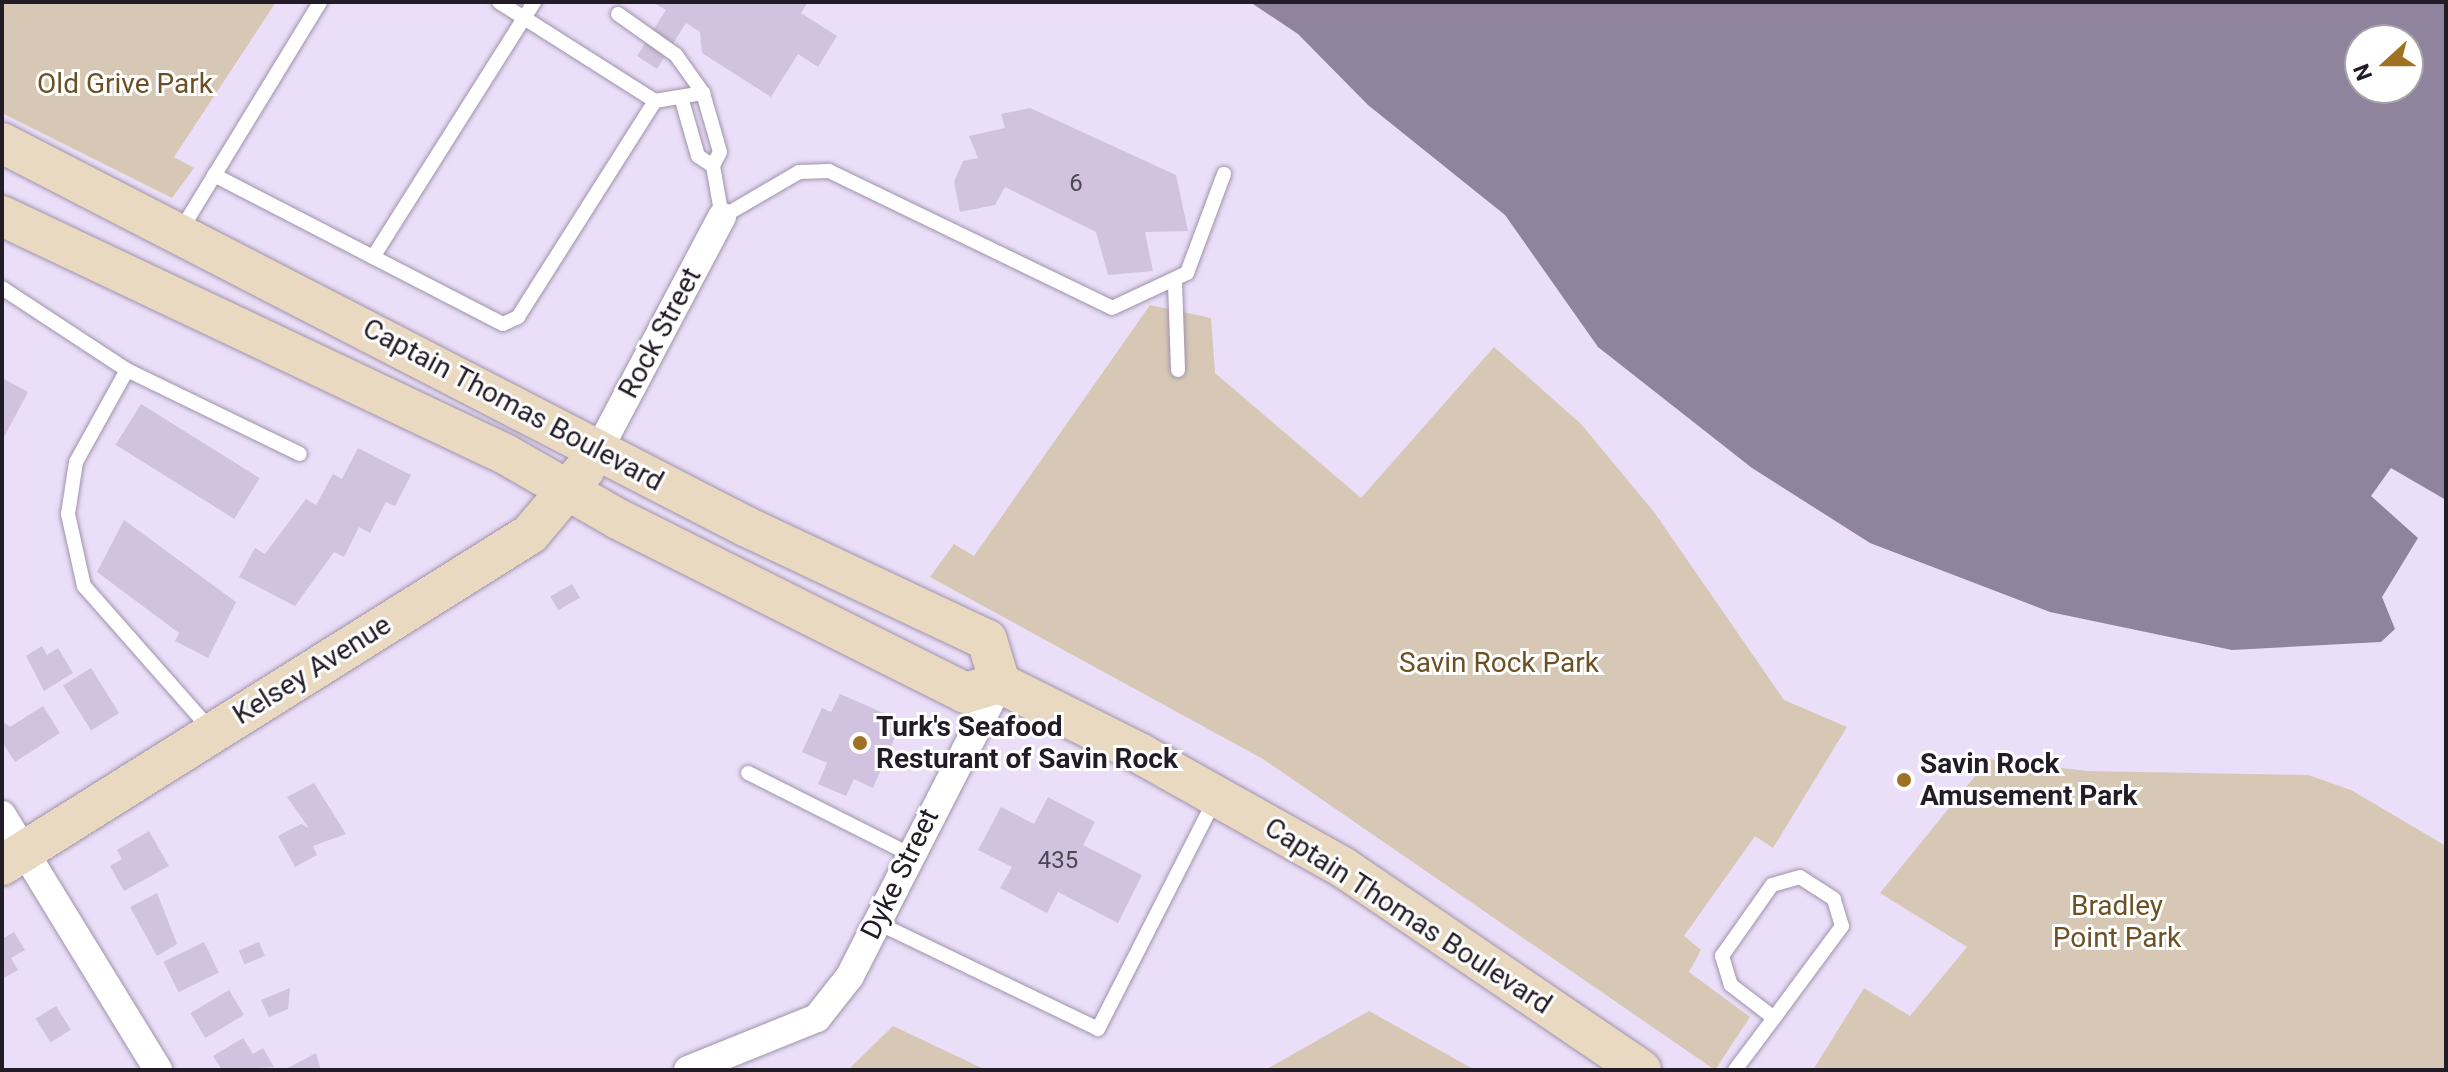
<!DOCTYPE html>
<html>
<head>
<meta charset="utf-8">
<style>
	body { margin:0 }
	#map { position:relative; width:2448px; height:1072px; overflow:hidden; background:#ebdef8; font-family:Roboto,sans-serif }
	div>[style] { position:absolute }
	[style*='--x'] { left:calc(var(--x)*1px); top:calc(var(--y)*1px); width:calc(var(--w)*1px); rotate:calc(var(--a)*1deg) }
	.green>* { inset:0; background:#d6c8b4 }
	.water>* { inset:0; background:#90839d }
	.building>* { inset:0; background:#d1c3df; transform-origin:0 0 }
	.roads { filter:drop-shadow(0 0 2px #9f93ab) drop-shadow(0 0 2px #9f93ab) }
	.lane>* { height:14px; margin:-7px; padding:0 7px; transform-origin:7px; border-radius:7px; background:#fff }
	.street>* { height:28px; margin:-14px; padding:0 14px; transform-origin:14px; border-radius:14px; background:#fff }
	.secondary>* { height:40px; margin:-20px; padding:0 20px; transform-origin:20px; border-radius:20px; background:#e8d9c0 }
	.dots>* { width:22px; height:22px; translate:-50% -50%; box-sizing:border-box; border:4px solid #fff; border-radius:50% }
	span { translate:-50% -50%; white-space:nowrap; text-align:center; line-height:1.15; -webkit-text-stroke:6px #fff; paint-order:stroke }
	.number-label { font-size:24px; color:#4d4654 }
	.number-label span { -webkit-text-stroke-width:0 }
	.park-label { font-size:28px; color:#6c5024 }
	.street-label { font-size:28px; color:#211c26 }
	.poi-label { font-size:28px; color:#211c26; font-weight:700 }
	.left { translate:0 -50%; text-align:left }
	.frame { position:absolute; inset:0; border:4px solid #211c26; pointer-events:none }
	.north { position:absolute; left:2344px; top:24px; width:80px; height:80px; box-sizing:border-box; background:#fff; border:2px solid #a6a4a8; border-radius:50%; rotate:249deg; font-size:22px; font-weight:700; line-height:32px; text-align:center; color:#211c26 }
	.north::after { content:''; display:block; margin:auto; width:28px; height:36px; background:#9f7123; clip-path:polygon(50% 0,100% 100%,50% 72%,0 100%) }
</style>
</head>
<body>
<div id="map">
	<div class="green">
		<i style="clip-path:polygon(2px 2px,276px 2px,174px 157px,194px 168px,172px 198px,2px 113px)"></i>
		<i style="clip-path:polygon(1150px 305px,1211px 318px,1215px 373px,1361px 498px,1494px 347px,1581px 424px,1654px 512px,1784px 700px,1847px 727px,1773px 848px,1755px 836px,1684px 936px,1701px 950px,1689px 972px,1750px 1017px,1715px 1070px,1263px 759px,930px 577px,954px 544px,974px 556px)"></i>
		<i style="clip-path:polygon(1989px 759px,2086px 771px,2308px 775px,2351px 790px,2446px 846px,2446px 1070px,1813px 1070px,1864px 988px,1910px 1016px,1967px 947px,1880px 893px)"></i>
		<i style="clip-path:polygon(1369px 1011px,1475px 1070px,1265px 1070px)"></i>
		<i style="clip-path:polygon(893px 1026px,986px 1070px,848px 1070px)"></i>
	</div>
	<div class="water">
		<i style="clip-path:polygon(evenodd,1250px 2px,2446px 2px,2446px 500px,2391px 468px,2371px 496px,2418px 538px,2382px 597px,2395px 629px,2381px 642px,2232px 650px,2050px 612px,1870px 543px,1752px 468px,1598px 347px,1505px 215px,1368px 105px,1298px 34px,1250px 2px,2360px 40px,2408px 40px,2408px 88px,2360px 88px,2360px 40px)"></i>
	</div>
	<div class="building">
		<i style="clip-path:polygon(652px 2px,808px 2px,801px 13px,837px 36px,818px 67px,798px 54px,771px 97px,702px 53px,700px 32px,686px 23px,657px 69px,637px 56px,666px 10px)"></i>
		<i style="clip-path:polygon(1030px 108px,1176px 175px,1188px 231px,1145px 232px,1153px 271px,1108px 275px,1096px 232px,1005px 187px,995px 205px,960px 212px,954px 182px,963px 161px,978px 158px,969px 136px,1005px 128px,1001px 114px)"></i>
		<i style="clip-path:polygon(2px 378px,28px 392px,2px 441px)"></i>
		<i style="left:141px;top:404px;width:140px;height:48px;rotate:32deg"></i>
		<i style="clip-path:polygon(358px 448px,411px 475px,395px 506px,386px 502px,370px 533px,359px 527px,344px 557px,334px 552px,295px 606px,239px 577px,255px 548px,265px 554px,306px 499px,316px 505px,333px 474px,342px 479px)"></i>
		<i style="clip-path:polygon(124px 520px,236px 602px,208px 658px,175px 641px,179px 633px,97px 572px)"></i>
		<i style="left:572px;top:584px;width:16px;height:25px;rotate:60deg"></i>
		<i style="clip-path:polygon(42px 646px,47px 655px,58px 648px,73px 673px,44px 691px,26px 656px)"></i>
		<i style="left:91px;top:668px;width:53px;height:33px;rotate:58deg"></i>
		<i style="clip-path:polygon(840px 694px,902px 721px,873px 788px,854px 779px,846px 796px,818px 784px,827px 763px,802px 752px,822px 708px,831px 712px)"></i>
		<i style="clip-path:polygon(43px 706px,60px 733px,15px 762px,2px 742px,2px 721px,10px 727px)"></i>
		<i style="clip-path:polygon(314px 783px,346px 834px,313px 846px,317px 855px,295px 867px,278px 836px,301px 824px,309px 828px,287px 797px)"></i>
		<i style="clip-path:polygon(1048px 797px,1095px 822px,1083px 845px,1142px 875px,1118px 923px,1058px 892px,1047px 913px,1000px 888px,1012px 867px,978px 850px,1001px 807px,1034px 824px)"></i>
		<i style="clip-path:polygon(149px 831px,169px 866px,124px 891px,110px 866px,122px 859px,117px 850px)"></i>
		<i style="clip-path:polygon(157px 893px,177px 944px,157px 956px,130px 907px)"></i>
		<i style="clip-path:polygon(14px 932px,25px 950px,11px 958px,18px 970px,2px 979px,2px 939px)"></i>
		<i style="left:204px;top:942px;width:34px;height:45px;rotate:64deg"></i>
		<i style="left:259px;top:942px;width:15px;height:22px;rotate:67deg"></i>
		<i style="clip-path:polygon(290px 988px,288px 1009px,269px 1017px,261px 1000px)"></i>
		<i style="left:229px;top:990px;width:29px;height:45px;rotate:59deg"></i>
		<i style="left:56px;top:1006px;width:28px;height:24px;rotate:58deg"></i>
		<i style="clip-path:polygon(243px 1038px,253px 1054px,263px 1048px,274px 1067px,222px 1070px,213px 1056px)"></i>
		<i style="clip-path:polygon(316px 1053px,321px 1070px,284px 1070px)"></i>
	</div>
	<div class="roads">
		<div class="lane">
			<i style="--x:499;--y:2;--w:185;--a:32.4"></i>
			<i style="--x:655;--y:101;--w:49;--a:-9.5"></i>
			<i style="--x:618;--y:14;--w:71;--a:35.3"></i>
			<i style="--x:676;--y:55;--w:47;--a:54.6"></i>
			<i style="--x:703;--y:93;--w:61;--a:73.9"></i>
			<i style="--x:720;--y:152;--w:16;--a:117"></i>
			<i style="--x:713;--y:166;--w:18;--a:-146"></i>
			<i style="--x:698;--y:156;--w:61;--a:-106.1"></i>
			<i style="--x:713;--y:166;--w:52;--a:80"></i>
			<i style="--x:722;--y:217;--w:89;--a:-30.3"></i>
			<i style="--x:799;--y:172;--w:30;--a:-2"></i>
			<i style="--x:829;--y:171;--w:314;--a:25.8"></i>
			<i style="--x:1112;--y:308;--w:83;--a:-25"></i>
			<i style="--x:1187;--y:273;--w:106;--a:-69.5"></i>
			<i style="--x:214;--y:175;--w:325;--a:27.3"></i>
			<i style="--x:503;--y:324;--w:17;--a:-25"></i>
			<i style="--x:518;--y:317;--w:256;--a:-57.6"></i>
			<i style="--x:181;--y:230;--w:267;--a:-58.6"></i>
			<i style="--x:373;--y:257;--w:302;--a:-57.7"></i>
			<i style="--x:1175;--y:283;--w:87;--a:88"></i>
			<i style="--x:2;--y:288;--w:149;--a:33.3"></i>
			<i style="--x:127;--y:370;--w:192;--a:25.9"></i>
			<i style="--x:127;--y:370;--w:105;--a:119"></i>
			<i style="--x:76;--y:462;--w:53;--a:98.7"></i>
			<i style="--x:68;--y:514;--w:74;--a:77.5"></i>
			<i style="--x:84;--y:586;--w:191;--a:48.6"></i>
			<i style="--x:748;--y:773;--w:180;--a:26.7"></i>
			<i style="--x:876;--y:922;--w:246;--a:25.7"></i>
			<i style="--x:1098;--y:1029;--w:258;--a:-63"></i>
			<i style="--x:1735;--y:1070;--w:65;--a:-53.1"></i>
			<i style="--x:1774;--y:1018;--w:114;--a:-53.5"></i>
			<i style="--x:1842;--y:926;--w:28;--a:-107"></i>
			<i style="--x:1834;--y:899;--w:40;--a:-147.1"></i>
			<i style="--x:1800;--y:877;--w:29;--a:164"></i>
			<i style="--x:1772;--y:885;--w:87;--a:125.2"></i>
			<i style="--x:1722;--y:956;--w:30;--a:73"></i>
			<i style="--x:1731;--y:985;--w:54;--a:37.5"></i>
		</div>
		<div class="street">
			<i style="--x:599;--y:449;--w:263;--a:-62.1"></i>
			<i style="--x:2;--y:815;--w:299;--a:58.5"></i>
			<i style="--x:688;--y:1070;--w:139;--a:-22"></i>
			<i style="--x:817;--y:1018;--w:53;--a:-51.8"></i>
			<i style="--x:850;--y:976;--w:329;--a:-62.9"></i>
		</div>
		<div class="secondary">
			<i style="--x:2;--y:143;--w:838;--a:27.27"></i>
			<i style="--x:747;--y:527;--w:265;--a:25.2"></i>
			<i style="--x:987;--y:640;--w:45;--a:73.2"></i>
			<i style="--x:2;--y:216;--w:556;--a:25.32"></i>
			<i style="--x:505;--y:454;--w:130;--a:29.9"></i>
			<i style="--x:618;--y:519;--w:388;--a:26.6"></i>
			<i style="--x:965;--y:693;--w:36;--a:-16"></i>
			<i style="--x:1000;--y:683;--w:158;--a:26.7"></i>
			<i style="--x:1141;--y:754;--w:233;--a:29.3"></i>
			<i style="--x:1344;--y:868;--w:359;--a:34.2"></i>
			<i style="--x:2;--y:865;--w:623;--a:-32.08"></i>
			<i style="--x:530;--y:534;--w:85;--a:-49.8"></i>
		</div>
	</div>
	<div class="dots">
		<i style="left:860px;top:743px;background:#9f7123"></i>
		<i style="left:1904px;top:780px;background:#9f7123"></i>
	</div>
	<div class="number-label">
		<span style="left:1076px;top:184px">6</span>
		<span style="left:1058px;top:861px">435</span>
	</div>
	<div class="park-label">
		<span style="left:125px;top:84px">Old Grive Park</span>
		<span style="left:1499px;top:663px">Savin Rock Park</span>
		<span style="left:2117px;top:922px">Bradley<br>Point Park</span>
	</div>
	<div class="street-label">
		<span style="left:660px;top:333px;rotate:-62deg">Rock Street</span>
		<span style="left:513px;top:405px;rotate:28deg">Captain Thomas Boulevard</span>
		<span style="left:312px;top:670px;rotate:-32deg">Kelsey Avenue</span>
		<span style="left:900px;top:874px;rotate:-64deg">Dyke Street</span>
		<span style="left:1408px;top:916px;rotate:33deg">Captain Thomas Boulevard</span>
	</div>
	<div class="poi-label">
		<span class="left" style="left:876px;top:743px">Turk's Seafood<br>Resturant of Savin Rock</span>
		<span class="left" style="left:1920px;top:780px">Savin Rock<br>Amusement Park</span>
	</div>
	<div class="frame"></div>
	<div class="north">N</div>
</div>
</body>
</html>
